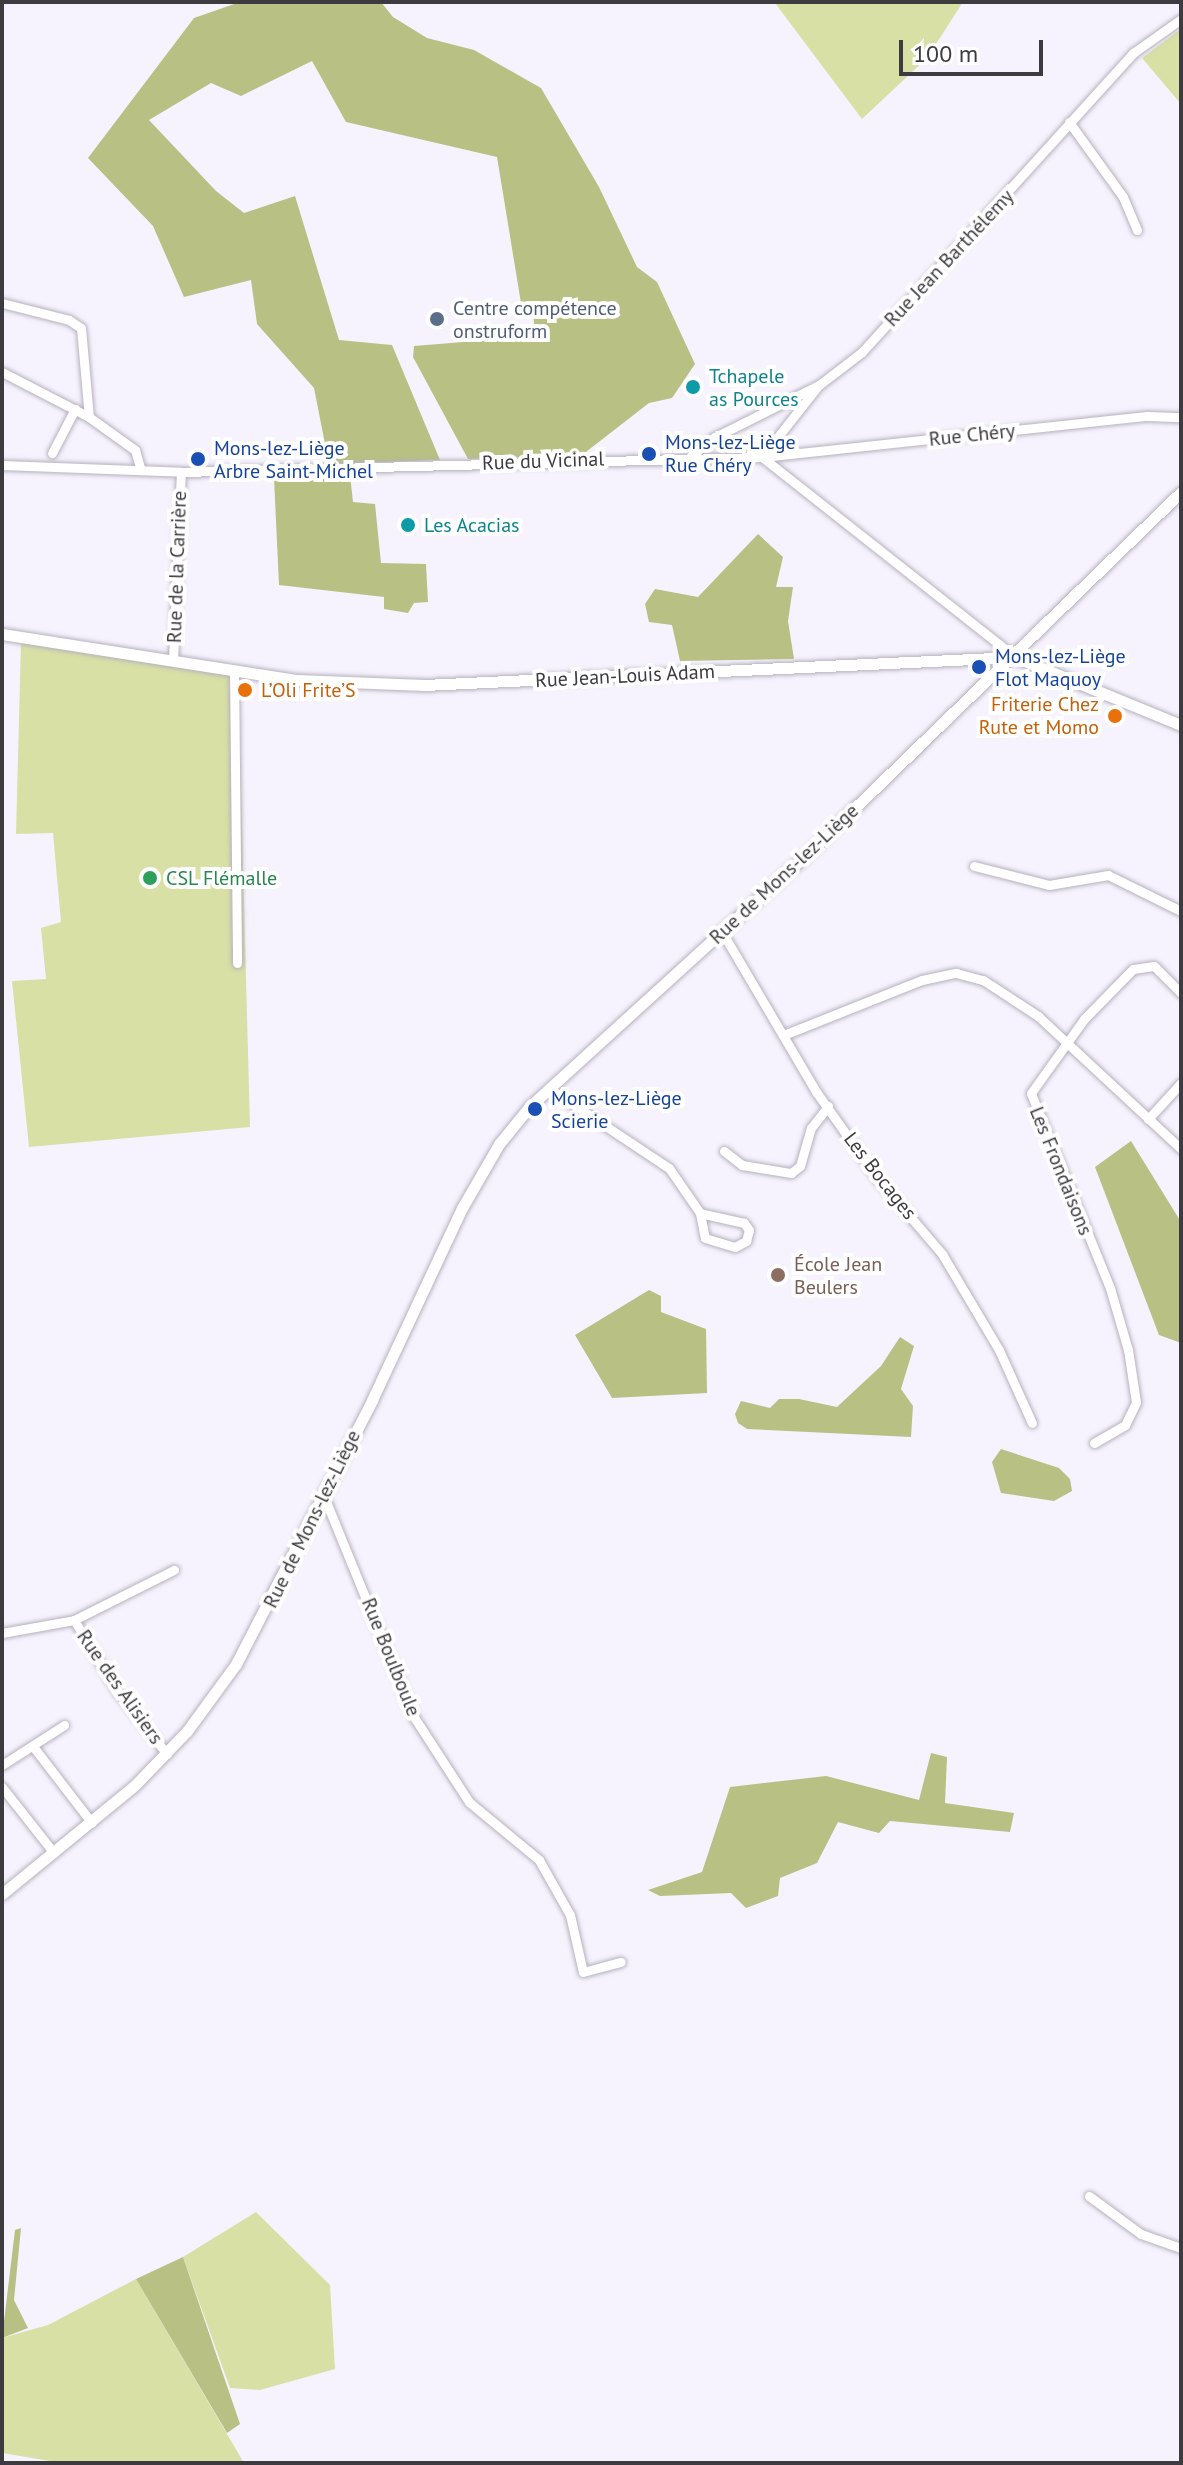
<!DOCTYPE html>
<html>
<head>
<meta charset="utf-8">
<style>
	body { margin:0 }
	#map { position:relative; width:1183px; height:2465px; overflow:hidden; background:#f7f3fe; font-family:"PT Sans",sans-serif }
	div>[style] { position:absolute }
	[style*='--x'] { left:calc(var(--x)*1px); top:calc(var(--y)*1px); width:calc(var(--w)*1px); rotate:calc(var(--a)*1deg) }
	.green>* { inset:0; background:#d8e0a5 }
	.forest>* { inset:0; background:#b8c083 }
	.roads { filter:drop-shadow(0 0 2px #b6b1be) drop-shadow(0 0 2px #b6b1be) }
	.minor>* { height:9px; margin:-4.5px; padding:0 4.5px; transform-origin:4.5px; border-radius:4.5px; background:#fff }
	.tertiary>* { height:11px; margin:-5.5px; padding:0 5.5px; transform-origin:5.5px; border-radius:5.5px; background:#fff }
	.dots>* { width:22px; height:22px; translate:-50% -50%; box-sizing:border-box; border:4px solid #fff; border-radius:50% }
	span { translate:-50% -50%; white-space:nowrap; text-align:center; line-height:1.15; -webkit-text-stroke:8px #fff; paint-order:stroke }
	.street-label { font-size:20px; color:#3d3b40 }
	.service-label { font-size:20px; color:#4e5e75 }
	.left { translate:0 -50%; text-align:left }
	.culture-label { font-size:20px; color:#0d838f }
	.transit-label { font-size:20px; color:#164399 }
	.food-label { font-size:20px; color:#c56008 }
	.right { translate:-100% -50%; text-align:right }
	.leisure-label { font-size:20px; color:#27864d }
	.education-label { font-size:20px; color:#785e54 }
	.frame { position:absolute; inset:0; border:4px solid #3d3b40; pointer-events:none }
	.scale { position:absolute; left:899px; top:40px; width:144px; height:36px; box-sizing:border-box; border:4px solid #3d3b40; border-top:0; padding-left:10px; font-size:24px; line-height:28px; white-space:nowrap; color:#3d3b40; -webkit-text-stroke:6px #fff; paint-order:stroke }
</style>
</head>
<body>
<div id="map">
	<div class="green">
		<i style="clip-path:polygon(963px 2px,927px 58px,862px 119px,775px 3px)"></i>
		<i style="clip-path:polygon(1181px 29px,1181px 104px,1142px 58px)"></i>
		<i style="clip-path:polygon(21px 641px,238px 677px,250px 1127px,29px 1147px,12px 981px,46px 979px,41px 928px,61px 922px,53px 833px,16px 834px)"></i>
		<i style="clip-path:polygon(256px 2212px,330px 2285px,335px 2369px,260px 2390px,230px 2388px,183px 2257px)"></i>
		<i style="clip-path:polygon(136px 2279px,244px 2463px,62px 2463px,2px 2453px,2px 2338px,48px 2325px)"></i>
	</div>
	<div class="forest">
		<i style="clip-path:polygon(240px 2px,381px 2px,393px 17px,427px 38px,474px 50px,541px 88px,599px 187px,637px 267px,657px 282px,695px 364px,672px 398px,649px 403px,582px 455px,468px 459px,413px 357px,414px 346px,488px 340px,534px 324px,533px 301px,521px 303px,497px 157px,346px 122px,312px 61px,241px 96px,211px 83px,149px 120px,216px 191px,244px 213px,295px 196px,339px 340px,392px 345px,440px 460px,329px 464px,314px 388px,257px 324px,251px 280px,184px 297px,153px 226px,88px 158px,194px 18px)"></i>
		<i style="clip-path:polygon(350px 475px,353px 502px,375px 504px,381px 563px,426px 564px,428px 602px,414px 603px,408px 613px,384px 609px,384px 597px,279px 585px,274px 478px)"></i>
		<i style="clip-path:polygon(758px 534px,783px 557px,776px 587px,793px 587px,788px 621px,794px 659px,680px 661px,672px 625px,649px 622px,645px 604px,655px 589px,698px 597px)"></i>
		<i style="clip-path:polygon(1131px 1141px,1181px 1222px,1181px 1343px,1159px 1335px,1095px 1167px)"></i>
		<i style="clip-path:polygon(649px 1290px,661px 1296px,661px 1312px,706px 1329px,707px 1393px,612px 1398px,575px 1335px)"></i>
		<i style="clip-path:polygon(900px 1337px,914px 1346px,901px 1389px,913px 1406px,911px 1437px,747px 1429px,738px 1423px,735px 1414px,741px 1401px,770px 1408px,779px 1399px,799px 1399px,837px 1407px,881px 1366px)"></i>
		<i style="clip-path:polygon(1001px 1449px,1059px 1468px,1070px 1479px,1072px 1491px,1054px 1501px,1001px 1493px,992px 1462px)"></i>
		<i style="clip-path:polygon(931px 1753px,947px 1757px,945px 1803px,1014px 1813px,1010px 1832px,890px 1821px,879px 1833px,838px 1822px,817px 1863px,780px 1878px,778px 1896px,746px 1908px,731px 1893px,660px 1896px,648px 1890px,702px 1872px,730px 1787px,826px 1776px,919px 1800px)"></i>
		<i style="clip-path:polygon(21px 2228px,14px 2300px,28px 2328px,2px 2338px,15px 2230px)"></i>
		<i style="clip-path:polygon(183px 2257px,240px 2424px,227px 2433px,136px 2279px)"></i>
	</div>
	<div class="roads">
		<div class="minor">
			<i style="--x:1069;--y:122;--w:92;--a:54.2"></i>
			<i style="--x:1123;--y:197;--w:36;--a:67"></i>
			<i style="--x:2;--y:303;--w:69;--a:14.2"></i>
			<i style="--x:69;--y:320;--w:14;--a:34"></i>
			<i style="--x:81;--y:328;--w:89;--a:84.9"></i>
			<i style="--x:2;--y:372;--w:98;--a:27.3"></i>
			<i style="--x:89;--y:417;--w:57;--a:35.7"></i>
			<i style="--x:135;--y:450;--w:19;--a:74"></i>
			<i style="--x:52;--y:453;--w:50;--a:-62.4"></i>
			<i style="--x:690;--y:457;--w:32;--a:-39"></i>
			<i style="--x:715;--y:437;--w:116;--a:-26.6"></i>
			<i style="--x:819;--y:385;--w:54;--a:-37.5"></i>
			<i style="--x:862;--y:352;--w:404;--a:-47.8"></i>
			<i style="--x:1133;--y:53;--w:59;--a:-35.3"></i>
			<i style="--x:762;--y:457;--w:323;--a:38.3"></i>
			<i style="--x:762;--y:457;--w:89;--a:-51.8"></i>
			<i style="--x:2;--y:465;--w:179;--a:2.2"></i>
			<i style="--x:181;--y:472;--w:581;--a:-1.48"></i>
			<i style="--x:762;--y:457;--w:387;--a:-6.1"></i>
			<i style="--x:1147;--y:416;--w:34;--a:2"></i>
			<i style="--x:173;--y:661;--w:189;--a:-87.6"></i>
			<i style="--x:234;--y:670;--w:293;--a:89.4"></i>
			<i style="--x:974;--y:866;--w:77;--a:14.2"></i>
			<i style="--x:1049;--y:885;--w:60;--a:-9.6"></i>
			<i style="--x:1108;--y:875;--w:81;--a:26.3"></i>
			<i style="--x:722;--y:932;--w:187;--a:59.5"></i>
			<i style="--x:817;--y:1093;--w:105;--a:54.7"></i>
			<i style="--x:878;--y:1179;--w:99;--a:49.5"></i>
			<i style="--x:942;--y:1254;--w:112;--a:59.3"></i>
			<i style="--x:999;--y:1350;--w:80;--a:65.7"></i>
			<i style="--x:786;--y:1034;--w:146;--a:-21.7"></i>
			<i style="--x:922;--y:980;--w:35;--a:-12"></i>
			<i style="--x:956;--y:973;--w:28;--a:15"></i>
			<i style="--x:983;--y:980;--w:66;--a:33.2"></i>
			<i style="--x:1038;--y:1016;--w:195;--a:42.9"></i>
			<i style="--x:550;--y:1089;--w:143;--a:33.6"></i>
			<i style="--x:669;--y:1168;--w:55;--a:55.4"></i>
			<i style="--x:700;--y:1213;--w:25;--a:79"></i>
			<i style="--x:705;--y:1238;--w:31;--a:17"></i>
			<i style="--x:735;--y:1247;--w:13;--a:-29"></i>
			<i style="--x:746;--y:1241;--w:11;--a:-75"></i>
			<i style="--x:749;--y:1230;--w:9;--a:-126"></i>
			<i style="--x:744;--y:1223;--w:45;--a:-167.2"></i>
			<i style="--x:1148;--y:1119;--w:49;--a:-47.5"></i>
			<i style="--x:724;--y:1151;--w:23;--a:38"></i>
			<i style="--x:742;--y:1165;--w:50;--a:9.3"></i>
			<i style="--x:791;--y:1173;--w:11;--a:-38"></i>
			<i style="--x:800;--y:1166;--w:40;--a:-74"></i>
			<i style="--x:811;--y:1128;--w:28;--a:-52"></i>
			<i style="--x:1094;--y:1443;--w:36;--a:-30"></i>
			<i style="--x:1125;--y:1425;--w:25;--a:-64"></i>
			<i style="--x:1136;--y:1402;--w:53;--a:-98.7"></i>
			<i style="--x:1128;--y:1350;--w:65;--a:-106.2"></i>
			<i style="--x:1110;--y:1288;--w:210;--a:-112.1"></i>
			<i style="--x:1031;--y:1093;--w:91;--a:-54.4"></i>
			<i style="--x:1084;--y:1019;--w:70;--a:-45.6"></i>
			<i style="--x:1133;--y:969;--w:21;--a:-8"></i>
			<i style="--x:1154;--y:966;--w:38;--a:45"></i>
			<i style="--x:323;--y:1494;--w:241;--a:67.8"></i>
			<i style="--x:414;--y:1717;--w:101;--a:57.1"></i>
			<i style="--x:469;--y:1802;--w:91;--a:39.6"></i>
			<i style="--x:539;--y:1860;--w:63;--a:60.6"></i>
			<i style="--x:570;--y:1915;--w:58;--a:77.2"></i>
			<i style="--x:583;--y:1972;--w:39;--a:-15"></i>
			<i style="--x:74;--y:1620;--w:84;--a:58.6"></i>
			<i style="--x:118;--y:1692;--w:79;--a:51.7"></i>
			<i style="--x:2;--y:1633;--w:73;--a:-10.2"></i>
			<i style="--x:74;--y:1620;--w:112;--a:-26.6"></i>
			<i style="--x:35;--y:1749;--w:93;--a:52.4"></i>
			<i style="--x:2;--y:1765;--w:74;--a:-32.8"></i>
			<i style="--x:2;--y:1787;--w:84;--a:51.8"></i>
			<i style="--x:1089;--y:2196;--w:64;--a:36.2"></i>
			<i style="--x:1141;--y:2234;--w:42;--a:19.3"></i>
		</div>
		<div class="tertiary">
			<i style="--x:2;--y:634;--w:299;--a:8.9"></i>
			<i style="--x:297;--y:680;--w:127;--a:2.3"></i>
			<i style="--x:424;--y:685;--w:592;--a:-2.71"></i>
			<i style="--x:1015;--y:657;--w:179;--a:22.3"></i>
			<i style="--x:2;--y:1894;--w:172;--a:-39.3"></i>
			<i style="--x:135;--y:1785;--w:75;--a:-46.1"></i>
			<i style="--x:187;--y:1731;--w:83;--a:-53.8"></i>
			<i style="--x:236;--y:1664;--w:297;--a:-62.7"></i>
			<i style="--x:372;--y:1400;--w:212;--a:-64.9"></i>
			<i style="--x:462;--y:1208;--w:74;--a:-60"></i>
			<i style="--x:499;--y:1144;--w:49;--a:-50.8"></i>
			<i style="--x:530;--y:1106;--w:369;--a:-42.3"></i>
			<i style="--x:803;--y:858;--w:526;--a:-44.08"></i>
		</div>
	</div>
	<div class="dots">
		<i style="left:437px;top:319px;background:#5c6f8a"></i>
		<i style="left:693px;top:387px;background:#0f9aa8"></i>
		<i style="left:649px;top:454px;background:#1a4fb4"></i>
		<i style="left:198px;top:459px;background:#1a4fb4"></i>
		<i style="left:408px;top:525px;background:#0f9aa8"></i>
		<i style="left:979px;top:667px;background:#1a4fb4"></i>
		<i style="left:245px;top:690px;background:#e8710a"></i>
		<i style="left:1115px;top:716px;background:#e8710a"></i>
		<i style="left:150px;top:878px;background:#2e9e5b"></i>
		<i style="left:535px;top:1109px;background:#1a4fb4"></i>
		<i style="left:778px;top:1275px;background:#8d6e63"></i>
	</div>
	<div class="street-label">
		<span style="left:949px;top:258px;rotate:-47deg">Rue Jean Barthélemy</span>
		<span style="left:972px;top:435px;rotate:-6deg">Rue Chéry</span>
		<span style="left:543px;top:461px;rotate:-2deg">Rue du Vicinal</span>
		<span style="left:177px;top:567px;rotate:-88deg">Rue de la Carrière</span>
		<span style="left:625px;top:676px;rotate:-3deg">Rue Jean-Louis Adam</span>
		<span style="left:784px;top:874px;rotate:-43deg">Rue de Mons-lez-Liège</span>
		<span style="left:1061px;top:1171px;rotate:68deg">Les Frondaisons</span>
		<span style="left:880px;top:1176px;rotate:52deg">Les Bocages</span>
		<span style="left:312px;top:1519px;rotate:-64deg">Rue de Mons-lez-Liège</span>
		<span style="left:391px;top:1657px;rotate:68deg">Rue Boulboule</span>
		<span style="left:120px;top:1687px;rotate:55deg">Rue des Alisiers</span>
	</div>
	<div class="service-label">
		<span class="left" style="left:453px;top:320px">Centre compétence<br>onstruform</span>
	</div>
	<div class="culture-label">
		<span class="left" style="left:709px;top:388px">Tchapele<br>as Pources</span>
		<span class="left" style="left:424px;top:525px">Les Acacias</span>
	</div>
	<div class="transit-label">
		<span class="left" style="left:665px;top:454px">Mons-lez-Liège<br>Rue Chéry</span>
		<span class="left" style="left:214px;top:460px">Mons-lez-Liège<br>Arbre Saint-Michel</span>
		<span class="left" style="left:995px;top:668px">Mons-lez-Liège<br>Flot Maquoy</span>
		<span class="left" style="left:551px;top:1110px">Mons-lez-Liège<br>Scierie</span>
	</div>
	<div class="food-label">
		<span class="left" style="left:261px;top:690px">L’Oli Frite’S</span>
		<span class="right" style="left:1099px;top:716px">Friterie Chez<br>Rute et Momo</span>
	</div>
	<div class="leisure-label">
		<span class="left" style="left:166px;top:878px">CSL Flémalle</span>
	</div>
	<div class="education-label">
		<span class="left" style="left:794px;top:1276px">École Jean<br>Beulers</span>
	</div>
	<div class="frame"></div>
	<div class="scale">100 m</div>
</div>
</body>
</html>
